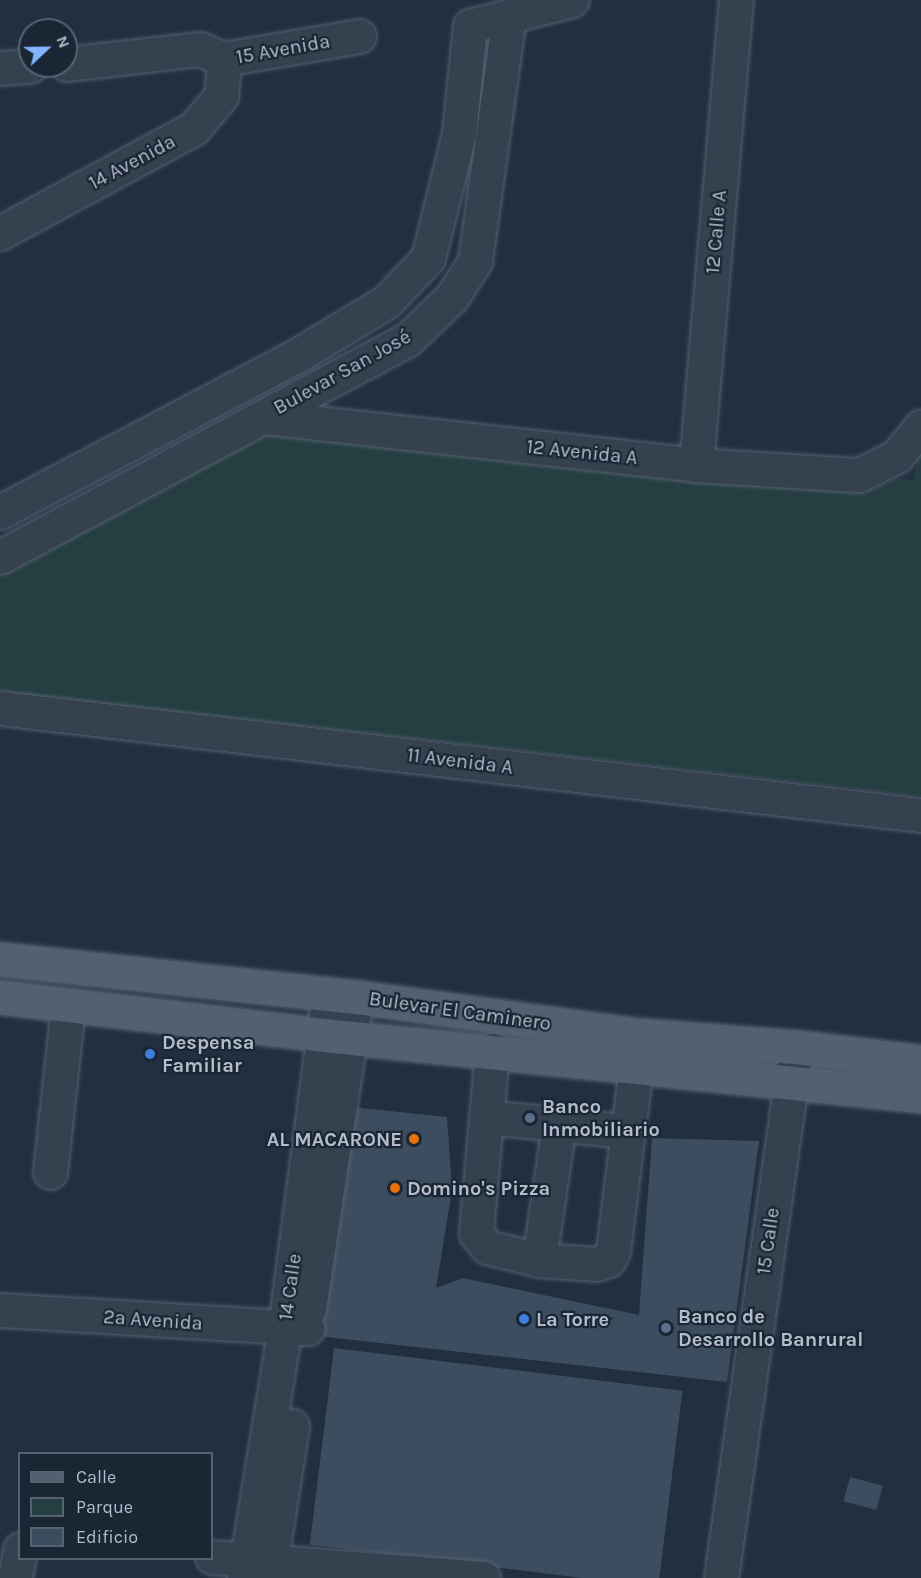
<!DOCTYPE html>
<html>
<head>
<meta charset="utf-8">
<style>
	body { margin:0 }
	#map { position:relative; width:921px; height:1578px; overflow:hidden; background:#222f40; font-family:Karla,sans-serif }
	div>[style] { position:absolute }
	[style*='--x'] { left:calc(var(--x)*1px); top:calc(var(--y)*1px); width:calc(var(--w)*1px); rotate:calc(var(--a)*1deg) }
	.green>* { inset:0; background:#243e41 }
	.building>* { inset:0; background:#3d4d60; transform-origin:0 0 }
	.roads { filter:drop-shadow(0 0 2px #545f6e) drop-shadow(0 0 2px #545f6e) }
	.minor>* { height:33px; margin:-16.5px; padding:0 16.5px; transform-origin:16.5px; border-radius:16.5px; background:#364150 }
	.major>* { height:33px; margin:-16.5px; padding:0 16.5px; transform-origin:16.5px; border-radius:16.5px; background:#546070 }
	.dots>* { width:16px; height:16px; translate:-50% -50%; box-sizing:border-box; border:3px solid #1b2635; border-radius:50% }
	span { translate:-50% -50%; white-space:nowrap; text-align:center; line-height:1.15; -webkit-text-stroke:4.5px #1b2635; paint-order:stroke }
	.street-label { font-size:20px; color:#b2bccb }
	.poi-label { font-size:20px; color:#b2bccb; font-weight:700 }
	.left { translate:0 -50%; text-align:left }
	.right { translate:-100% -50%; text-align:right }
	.legend { position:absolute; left:18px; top:1452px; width:195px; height:108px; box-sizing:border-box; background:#1b2635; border:2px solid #576271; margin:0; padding:8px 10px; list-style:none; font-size:18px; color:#b2bccb }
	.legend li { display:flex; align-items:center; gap:12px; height:30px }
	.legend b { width:30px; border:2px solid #576271 }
	.north { position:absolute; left:18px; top:18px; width:60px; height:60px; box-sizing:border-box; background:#1b2635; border:2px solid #576271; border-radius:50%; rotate:68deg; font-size:16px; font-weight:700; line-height:24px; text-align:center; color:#b2bccb }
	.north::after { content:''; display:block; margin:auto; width:21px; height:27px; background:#83b4ff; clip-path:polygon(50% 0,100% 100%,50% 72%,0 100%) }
</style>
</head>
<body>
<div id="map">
	<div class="green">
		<i style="clip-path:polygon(306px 412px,913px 480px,921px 437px,921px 796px,0 692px,0 574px)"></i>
	</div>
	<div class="building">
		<i style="clip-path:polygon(351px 1107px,447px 1117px,452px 1190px,436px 1288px,463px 1278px,639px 1315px,652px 1138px,759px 1141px,727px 1382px,318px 1336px)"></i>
		<i style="left:334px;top:1348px;width:351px;height:198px;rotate:7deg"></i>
		<i style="left:850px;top:1477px;width:34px;height:25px;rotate:15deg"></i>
	</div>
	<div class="roads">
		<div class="minor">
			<i style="--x:66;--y:64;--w:135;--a:-6.4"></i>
			<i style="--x:200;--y:49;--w:26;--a:23"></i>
			<i style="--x:224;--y:59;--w:137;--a:-9.7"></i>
			<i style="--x:0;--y:68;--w:30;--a:-4"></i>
			<i style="--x:0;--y:233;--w:221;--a:-28.4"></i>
			<i style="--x:194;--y:128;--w:42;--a:-49.8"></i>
			<i style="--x:221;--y:96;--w:37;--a:-85"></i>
			<i style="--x:263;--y:417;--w:436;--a:6.3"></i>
			<i style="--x:696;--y:465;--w:163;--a:3.5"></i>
			<i style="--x:859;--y:475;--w:42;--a:-26.6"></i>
			<i style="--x:897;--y:456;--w:38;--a:-51"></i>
			<i style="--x:696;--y:465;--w:467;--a:-85.1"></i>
			<i style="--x:0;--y:512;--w:343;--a:-27.8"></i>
			<i style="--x:303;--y:352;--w:97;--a:-31.1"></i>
			<i style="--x:386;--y:302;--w:61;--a:-46.3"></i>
			<i style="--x:428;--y:258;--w:128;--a:-76"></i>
			<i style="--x:459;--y:134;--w:109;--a:-84.2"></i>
			<i style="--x:470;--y:26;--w:105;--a:-14.3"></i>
			<i style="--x:0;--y:557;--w:461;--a:-28.1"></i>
			<i style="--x:407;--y:340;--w:62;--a:-43.7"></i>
			<i style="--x:452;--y:297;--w:43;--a:-57.4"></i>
			<i style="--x:475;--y:261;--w:247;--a:-82.1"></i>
			<i style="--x:0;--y:708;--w:927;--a:6.63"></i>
			<i style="--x:492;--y:1050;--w:184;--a:95"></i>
			<i style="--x:476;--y:1233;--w:18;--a:52"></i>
			<i style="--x:487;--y:1247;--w:54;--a:14"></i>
			<i style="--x:539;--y:1260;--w:57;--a:4"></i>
			<i style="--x:596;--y:1264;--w:13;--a:-18"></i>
			<i style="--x:608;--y:1260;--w:10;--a:-61"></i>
			<i style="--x:613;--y:1251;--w:186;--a:-82.9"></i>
			<i style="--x:636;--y:1066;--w:28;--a:-88"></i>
			<i style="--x:487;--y:1117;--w:140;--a:5.8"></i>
			<i style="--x:50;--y:1172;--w:168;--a:-83.8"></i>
			<i style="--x:539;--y:1260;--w:137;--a:-81.6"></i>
			<i style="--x:309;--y:1309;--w:316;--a:-81.4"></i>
			<i style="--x:0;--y:1310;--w:308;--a:3.4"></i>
			<i style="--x:212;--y:1557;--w:272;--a:4.4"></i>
			<i style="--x:15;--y:1578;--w:29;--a:-80"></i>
			<i style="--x:244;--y:1578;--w:254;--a:-80.7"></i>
			<i style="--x:285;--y:1327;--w:336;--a:-82.5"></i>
			<i style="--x:268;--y:1578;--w:154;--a:-81"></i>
			<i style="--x:721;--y:1578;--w:536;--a:-81.96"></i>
		</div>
		<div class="major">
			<i style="--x:0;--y:959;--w:358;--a:6.1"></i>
			<i style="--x:356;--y:997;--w:284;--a:7.7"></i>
			<i style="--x:637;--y:1035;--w:159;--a:4.3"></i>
			<i style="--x:796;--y:1047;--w:126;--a:6.8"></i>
			<i style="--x:0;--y:997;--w:325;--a:6.7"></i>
			<i style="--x:323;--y:1035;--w:601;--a:5.82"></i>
		</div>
	</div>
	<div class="dots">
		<i style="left:150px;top:1054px;background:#3f7fe0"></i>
		<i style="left:530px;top:1118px;background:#5c6f8a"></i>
		<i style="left:414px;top:1139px;background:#e8710a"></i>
		<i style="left:395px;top:1188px;background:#e8710a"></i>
		<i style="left:524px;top:1319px;background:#3f7fe0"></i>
		<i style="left:666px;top:1328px;background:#5c6f8a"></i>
	</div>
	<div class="street-label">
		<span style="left:283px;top:49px;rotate:-10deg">15 Avenida</span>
		<span style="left:132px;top:162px;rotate:-28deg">14 Avenida</span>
		<span style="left:716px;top:232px;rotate:-85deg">12 Calle A</span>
		<span style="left:342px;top:372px;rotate:-29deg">Bulevar San José</span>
		<span style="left:582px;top:452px;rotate:6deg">12 Avenida A</span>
		<span style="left:460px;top:761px;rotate:7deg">11 Avenida A</span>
		<span style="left:460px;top:1011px;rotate:8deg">Bulevar El Caminero</span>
		<span style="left:768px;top:1241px;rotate:-82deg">15 Calle</span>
		<span style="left:290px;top:1287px;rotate:-82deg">14 Calle</span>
		<span style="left:153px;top:1320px;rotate:4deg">2a Avenida</span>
	</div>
	<div class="poi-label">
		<span class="left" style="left:162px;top:1054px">Despensa<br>Familiar</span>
		<span class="left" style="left:542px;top:1118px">Banco<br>Inmobiliario</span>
		<span class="right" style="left:402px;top:1139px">AL MACARONE</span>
		<span class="left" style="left:407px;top:1188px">Domino's Pizza</span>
		<span class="left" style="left:678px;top:1328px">Banco de<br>Desarrollo Banrural</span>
		<span class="left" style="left:536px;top:1319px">La Torre</span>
	</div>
	<ul class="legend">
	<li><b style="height:8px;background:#546070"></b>Calle</li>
	<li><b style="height:16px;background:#243e41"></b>Parque</li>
	<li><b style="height:16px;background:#3d4d60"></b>Edificio</li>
	</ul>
	<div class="north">N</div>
</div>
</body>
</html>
